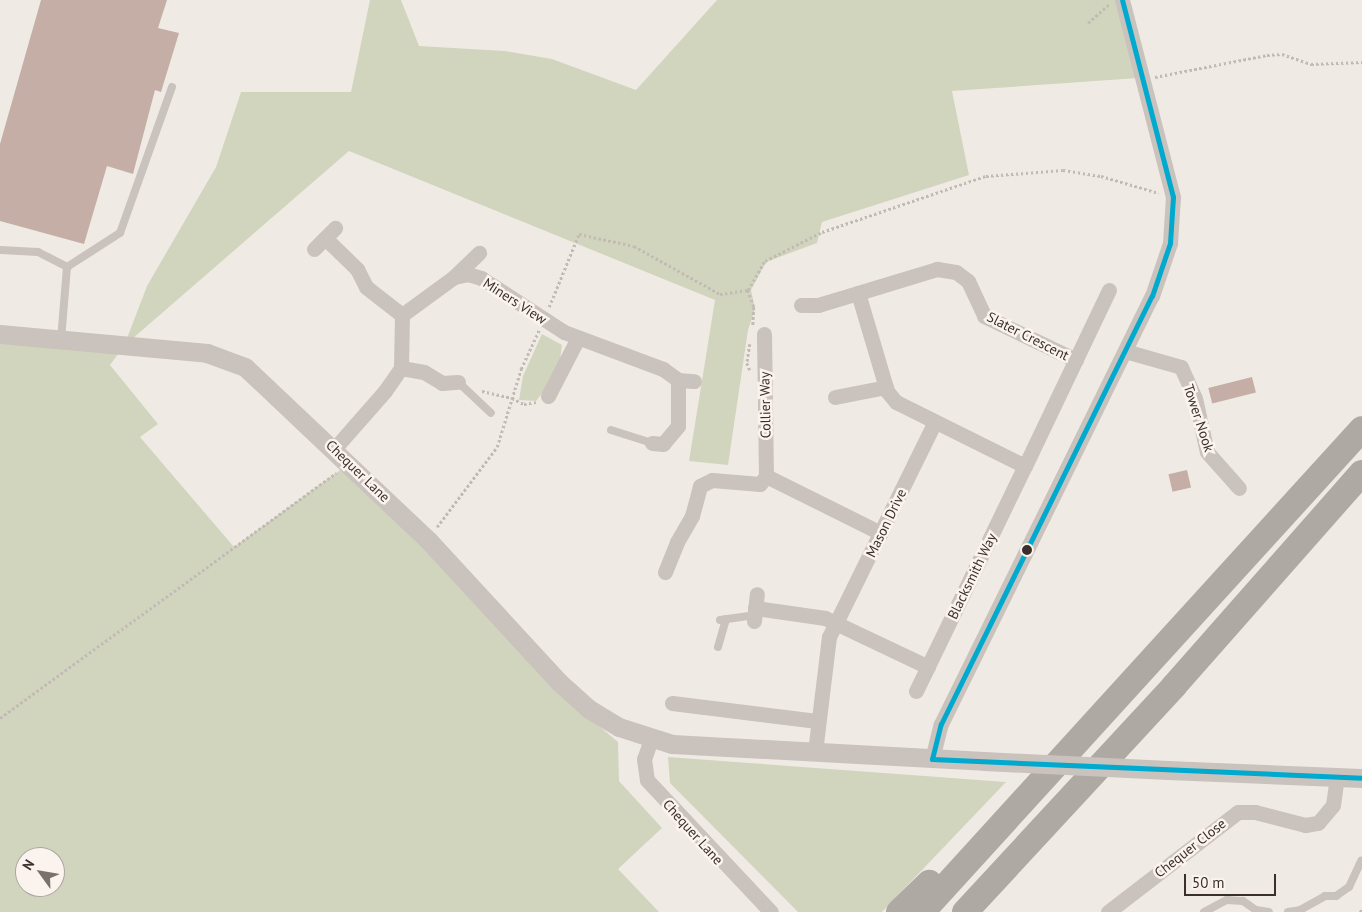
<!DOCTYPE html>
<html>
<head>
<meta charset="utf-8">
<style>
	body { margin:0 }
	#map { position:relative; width:1362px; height:912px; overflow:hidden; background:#f0eae5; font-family:"PT Sans",sans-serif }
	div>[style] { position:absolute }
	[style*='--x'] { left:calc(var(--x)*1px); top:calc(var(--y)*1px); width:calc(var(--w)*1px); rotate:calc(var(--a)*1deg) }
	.green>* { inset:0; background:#d2d5be }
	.building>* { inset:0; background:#c4aea6; transform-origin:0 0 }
	.path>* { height:2.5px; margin-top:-1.25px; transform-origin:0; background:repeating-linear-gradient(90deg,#c2bab5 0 2.5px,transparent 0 5px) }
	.service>* { height:8px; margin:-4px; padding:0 4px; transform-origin:4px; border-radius:4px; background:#c9c2bd }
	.minor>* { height:15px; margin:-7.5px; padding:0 7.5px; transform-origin:7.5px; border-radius:7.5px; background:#c9c2bd }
	.tertiary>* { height:19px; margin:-9.5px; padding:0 9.5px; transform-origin:9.5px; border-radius:9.5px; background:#c9c2bd }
	.motorway>* { height:26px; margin:-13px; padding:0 13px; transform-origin:13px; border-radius:13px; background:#afa9a4 }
	.tertiary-bridge>* { height:19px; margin:-9.5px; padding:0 9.5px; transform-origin:9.5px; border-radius:9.5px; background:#c9c2bd }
	.bus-1>* { height:5px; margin:-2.5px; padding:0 2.5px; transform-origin:2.5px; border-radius:2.5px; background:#00a9ce }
	.dots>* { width:14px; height:14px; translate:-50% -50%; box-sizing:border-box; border:2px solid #fbf4ee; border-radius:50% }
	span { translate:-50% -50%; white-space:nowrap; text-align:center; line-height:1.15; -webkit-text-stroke:5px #fbf4ee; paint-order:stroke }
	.street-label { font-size:14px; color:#3b2f2b }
	.north { position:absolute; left:15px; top:847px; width:50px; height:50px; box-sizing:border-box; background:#fbf4ee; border:1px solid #aea5a0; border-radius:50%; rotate:302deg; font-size:14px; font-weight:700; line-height:20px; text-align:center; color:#3b2f2b }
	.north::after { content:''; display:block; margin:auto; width:18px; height:22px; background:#7a706c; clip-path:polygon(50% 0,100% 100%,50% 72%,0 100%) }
	.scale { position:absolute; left:1184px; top:874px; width:92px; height:22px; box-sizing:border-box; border:2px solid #3b2f2b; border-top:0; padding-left:6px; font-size:15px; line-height:18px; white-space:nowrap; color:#3b2f2b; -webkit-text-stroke:4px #fbf4ee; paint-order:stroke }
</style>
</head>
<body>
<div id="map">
	<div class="green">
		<i style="clip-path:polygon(evenodd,370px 0,401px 0,419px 46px,505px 51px,552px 59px,636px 90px,717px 0,1116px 0,1138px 78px,952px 91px,969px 175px,822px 222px,817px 243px,766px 262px,751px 290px,755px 309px,748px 330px,728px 465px,689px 461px,715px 300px,349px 151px,124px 346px,110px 365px,158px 424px,140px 437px,234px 547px,343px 468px,423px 546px,560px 693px,618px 742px,619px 781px,662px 828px,618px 869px,659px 912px,0 912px,0 334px,124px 346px,147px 286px,216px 167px,241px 92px,351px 92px,370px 0,25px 857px,55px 857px,55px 887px,25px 887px,25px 857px)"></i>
		<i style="clip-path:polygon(542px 334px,562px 345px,560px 360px,547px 387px,536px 401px,519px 400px,523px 376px)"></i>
		<i style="clip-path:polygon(668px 757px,1006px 782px,882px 912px,798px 912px,670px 783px)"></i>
	</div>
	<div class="building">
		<i style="clip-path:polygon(41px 0,167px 0,158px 28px,179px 33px,161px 92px,155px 90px,133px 174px,107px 166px,84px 244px,0 221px,0 144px)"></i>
		<i style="left:1252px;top:377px;width:16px;height:45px;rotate:76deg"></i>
		<i style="left:1187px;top:470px;width:18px;height:19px;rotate:77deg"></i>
	</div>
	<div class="path">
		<i style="--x:1088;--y:23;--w:28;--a:-42"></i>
		<i style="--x:1155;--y:77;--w:114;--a:-11.1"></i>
		<i style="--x:1267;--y:55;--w:15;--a:-4"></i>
		<i style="--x:1282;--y:54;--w:31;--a:19"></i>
		<i style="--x:1311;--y:64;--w:51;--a:-2.2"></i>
		<i style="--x:748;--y:290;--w:18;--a:71"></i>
		<i style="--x:754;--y:307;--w:19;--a:93"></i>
		<i style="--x:549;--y:307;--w:79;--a:-67.7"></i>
		<i style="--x:579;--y:234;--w:56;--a:12.3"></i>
		<i style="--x:634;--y:246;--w:98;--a:29.2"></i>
		<i style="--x:720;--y:294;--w:28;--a:-8"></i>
		<i style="--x:748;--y:290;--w:34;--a:-60"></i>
		<i style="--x:765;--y:261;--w:64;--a:-27"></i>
		<i style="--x:822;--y:232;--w:173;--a:-18.9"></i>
		<i style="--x:986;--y:176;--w:77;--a:-4.5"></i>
		<i style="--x:1063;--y:170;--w:38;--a:9"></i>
		<i style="--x:1101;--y:176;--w:60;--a:16.3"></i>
		<i style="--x:750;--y:344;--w:19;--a:99"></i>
		<i style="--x:747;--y:363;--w:8;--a:67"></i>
		<i style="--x:482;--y:391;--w:31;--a:13"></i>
		<i style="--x:512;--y:398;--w:13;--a:27"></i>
		<i style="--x:524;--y:404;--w:12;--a:-9"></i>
		<i style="--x:437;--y:527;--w:100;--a:-53.1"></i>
		<i style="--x:497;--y:447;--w:82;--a:-72.9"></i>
		<i style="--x:521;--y:369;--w:43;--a:-65.2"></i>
		<i style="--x:0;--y:718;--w:416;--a:-36.1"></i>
		<i style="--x:1360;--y:912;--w:4;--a:-56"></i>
	</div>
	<div class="service">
		<i style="--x:0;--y:250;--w:38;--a:3"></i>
		<i style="--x:38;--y:252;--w:33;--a:27"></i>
		<i style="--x:67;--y:267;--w:73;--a:94.7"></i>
		<i style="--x:67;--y:267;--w:63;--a:-32.7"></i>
		<i style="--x:120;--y:233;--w:155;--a:-70.4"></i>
		<i style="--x:458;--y:382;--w:45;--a:43.2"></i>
		<i style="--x:611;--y:430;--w:43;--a:17.6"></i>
		<i style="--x:720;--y:620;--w:35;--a:-8"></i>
		<i style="--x:718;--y:647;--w:29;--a:-74"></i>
		<i style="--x:1204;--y:912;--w:26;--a:-28"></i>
		<i style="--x:1227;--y:900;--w:16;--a:4"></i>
		<i style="--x:1243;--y:901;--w:16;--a:35"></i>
		<i style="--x:1256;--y:910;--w:13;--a:9"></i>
		<i style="--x:1288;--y:912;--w:12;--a:-9"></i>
		<i style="--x:1300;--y:910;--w:29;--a:-29"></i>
		<i style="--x:1325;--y:896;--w:11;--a:0"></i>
		<i style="--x:1336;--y:896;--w:16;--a:-35"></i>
		<i style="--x:1349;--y:887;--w:29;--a:-65"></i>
	</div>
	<div class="minor">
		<i style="--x:325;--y:238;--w:45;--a:44.1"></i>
		<i style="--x:357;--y:269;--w:20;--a:63"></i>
		<i style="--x:366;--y:287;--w:46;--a:37.9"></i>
		<i style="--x:402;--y:315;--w:53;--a:91.1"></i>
		<i style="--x:401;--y:368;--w:28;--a:125"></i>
		<i style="--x:385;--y:391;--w:76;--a:131.3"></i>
		<i style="--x:314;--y:249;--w:30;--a:-45"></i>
		<i style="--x:454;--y:277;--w:35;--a:-44"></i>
		<i style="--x:858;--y:293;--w:83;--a:-16.9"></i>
		<i style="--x:937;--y:269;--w:19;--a:9"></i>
		<i style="--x:956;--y:272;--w:15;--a:37"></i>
		<i style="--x:968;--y:281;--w:38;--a:65"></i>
		<i style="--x:984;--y:316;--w:102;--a:25.6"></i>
		<i style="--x:801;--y:305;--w:17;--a:0"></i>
		<i style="--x:818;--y:305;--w:42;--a:-16.7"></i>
		<i style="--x:858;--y:293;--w:102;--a:73.5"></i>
		<i style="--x:887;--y:391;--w:14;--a:51"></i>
		<i style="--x:896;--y:402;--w:144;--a:26.4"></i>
		<i style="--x:1025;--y:466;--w:195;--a:-64.5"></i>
		<i style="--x:402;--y:315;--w:64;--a:-36.2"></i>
		<i style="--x:454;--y:277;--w:14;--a:-12"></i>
		<i style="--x:468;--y:274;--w:14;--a:17"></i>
		<i style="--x:481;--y:278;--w:99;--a:33"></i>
		<i style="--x:564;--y:332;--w:106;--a:20.5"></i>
		<i style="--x:663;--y:369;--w:19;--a:36"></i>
		<i style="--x:678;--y:380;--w:46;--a:90"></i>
		<i style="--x:678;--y:426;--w:23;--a:130"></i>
		<i style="--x:663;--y:444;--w:11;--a:-175"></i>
		<i style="--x:764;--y:334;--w:142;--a:89.2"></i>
		<i style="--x:766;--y:476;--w:128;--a:26.4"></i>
		<i style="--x:1125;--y:351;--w:58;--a:15.9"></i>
		<i style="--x:1181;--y:367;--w:34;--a:66"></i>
		<i style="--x:1195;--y:398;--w:55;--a:77.5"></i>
		<i style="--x:1207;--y:452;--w:48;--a:48.4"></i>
		<i style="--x:401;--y:368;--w:23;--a:10"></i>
		<i style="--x:424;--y:372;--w:21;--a:31"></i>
		<i style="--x:442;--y:383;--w:16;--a:-4"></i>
		<i style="--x:678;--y:380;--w:16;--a:4"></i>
		<i style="--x:548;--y:396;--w:65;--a:-62.7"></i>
		<i style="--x:835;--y:397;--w:52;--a:-11.1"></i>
		<i style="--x:665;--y:572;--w:32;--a:-68"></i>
		<i style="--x:677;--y:542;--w:30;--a:-60"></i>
		<i style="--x:692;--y:516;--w:31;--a:-75"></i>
		<i style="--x:700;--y:486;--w:13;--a:-27"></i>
		<i style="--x:712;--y:480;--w:48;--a:4.8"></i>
		<i style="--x:760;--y:484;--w:10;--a:-53"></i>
		<i style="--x:755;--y:608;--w:71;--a:8.1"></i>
		<i style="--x:825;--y:618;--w:114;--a:25.4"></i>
		<i style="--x:754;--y:621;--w:27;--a:-84"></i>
		<i style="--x:916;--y:691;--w:250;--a:-64.2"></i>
		<i style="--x:672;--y:703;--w:146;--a:7.1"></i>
		<i style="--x:651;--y:739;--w:21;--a:109"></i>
		<i style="--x:644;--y:759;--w:21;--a:82"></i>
		<i style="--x:647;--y:780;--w:181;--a:46.8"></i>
		<i style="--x:815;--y:752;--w:116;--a:-83.1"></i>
		<i style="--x:829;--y:637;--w:240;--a:-63.8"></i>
		<i style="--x:932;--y:759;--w:36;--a:-76"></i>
		<i style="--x:941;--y:724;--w:477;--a:-63.8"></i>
		<i style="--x:1152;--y:296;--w:56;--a:-71.2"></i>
		<i style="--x:1170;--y:243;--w:46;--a:-86.3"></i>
		<i style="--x:1173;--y:197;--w:203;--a:-104.5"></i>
		<i style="--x:1108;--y:912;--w:164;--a:-37.6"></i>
		<i style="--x:1238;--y:812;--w:17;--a:0"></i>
		<i style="--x:1255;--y:812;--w:52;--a:14.6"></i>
		<i style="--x:1305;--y:825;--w:13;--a:-9"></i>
		<i style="--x:1318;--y:823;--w:23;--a:-50"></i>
		<i style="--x:1333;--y:805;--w:28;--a:-82"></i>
	</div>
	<div class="tertiary">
		<i style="--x:0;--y:334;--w:208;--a:5.2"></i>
		<i style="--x:207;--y:353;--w:40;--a:20.2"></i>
		<i style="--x:245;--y:367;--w:252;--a:43.4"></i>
		<i style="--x:428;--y:540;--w:193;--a:47.3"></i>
		<i style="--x:559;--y:682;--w:40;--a:42"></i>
		<i style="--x:589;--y:709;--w:35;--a:31"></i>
		<i style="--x:619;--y:727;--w:56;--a:17.8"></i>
		<i style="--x:672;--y:744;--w:312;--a:3.1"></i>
		<i style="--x:1168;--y:770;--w:194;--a:2.4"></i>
	</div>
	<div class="motorway">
		<i style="--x:899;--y:912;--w:42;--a:-44"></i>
		<i style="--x:922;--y:912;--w:653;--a:-47.67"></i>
		<i style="--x:965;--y:912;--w:308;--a:-47.2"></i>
		<i style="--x:1174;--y:686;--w:284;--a:-48.6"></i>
	</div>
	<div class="tertiary-bridge">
		<i style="--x:984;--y:761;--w:184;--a:2.8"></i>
	</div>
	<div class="bus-1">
		<i style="--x:932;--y:759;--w:36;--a:-76"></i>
		<i style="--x:941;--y:724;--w:477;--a:-63.8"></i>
		<i style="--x:1152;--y:296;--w:56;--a:-71.2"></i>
		<i style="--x:1170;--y:243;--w:46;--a:-86.3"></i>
		<i style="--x:1173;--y:197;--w:203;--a:-104.5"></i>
		<i style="--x:932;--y:759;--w:430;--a:2.5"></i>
	</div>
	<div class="dots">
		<i style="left:1027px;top:550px;background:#3b2f2b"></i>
	</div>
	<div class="street-label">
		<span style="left:515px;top:301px;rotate:33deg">Miners View</span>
		<span style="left:1028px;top:336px;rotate:27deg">Slater Crescent</span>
		<span style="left:765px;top:405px;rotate:-91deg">Collier Way</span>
		<span style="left:1199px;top:418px;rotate:72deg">Tower Nook</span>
		<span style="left:358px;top:471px;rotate:44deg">Chequer Lane</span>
		<span style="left:886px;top:523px;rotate:-64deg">Mason Drive</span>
		<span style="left:972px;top:576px;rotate:-64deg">Blacksmith Way</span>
		<span style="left:693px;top:832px;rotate:48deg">Chequer Lane</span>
		<span style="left:1190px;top:848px;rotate:-38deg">Chequer Close</span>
	</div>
	<div class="north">N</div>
	<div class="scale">50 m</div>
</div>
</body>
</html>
